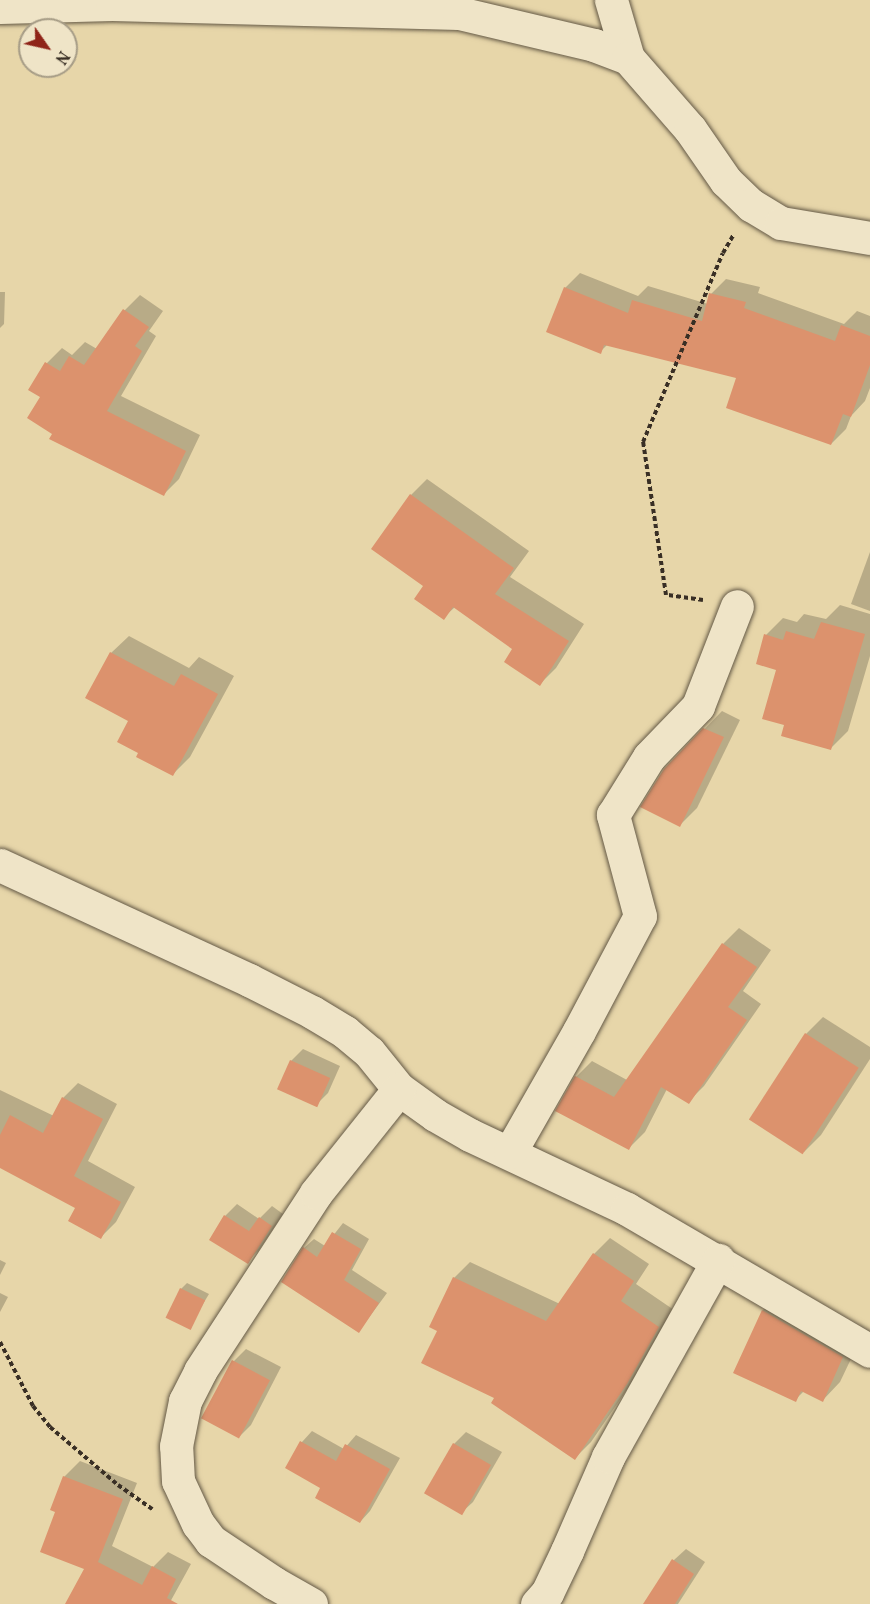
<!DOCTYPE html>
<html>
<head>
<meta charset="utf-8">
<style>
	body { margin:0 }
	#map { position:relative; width:870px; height:1604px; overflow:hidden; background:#e7d6a9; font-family:Vollkorn,serif }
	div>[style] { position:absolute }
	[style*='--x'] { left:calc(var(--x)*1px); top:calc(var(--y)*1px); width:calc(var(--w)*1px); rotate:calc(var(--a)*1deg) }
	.shadow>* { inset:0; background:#0003 }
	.building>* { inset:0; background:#dc926d; transform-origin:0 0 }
	.path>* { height:4px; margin-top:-2px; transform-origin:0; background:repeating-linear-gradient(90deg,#392f25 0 4.5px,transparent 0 7.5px) }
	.roads { filter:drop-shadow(0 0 2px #645946) drop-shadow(0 0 2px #645946) }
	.minor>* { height:33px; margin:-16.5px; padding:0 16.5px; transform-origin:16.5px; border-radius:16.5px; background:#efe4c7 }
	span { translate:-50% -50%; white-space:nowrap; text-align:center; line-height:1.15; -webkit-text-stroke:5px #efe4c7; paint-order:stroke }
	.north { position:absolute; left:18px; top:18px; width:60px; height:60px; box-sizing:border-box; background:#efe4c7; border:2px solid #a69c86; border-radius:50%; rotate:124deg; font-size:16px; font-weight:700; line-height:24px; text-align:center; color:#392f25 }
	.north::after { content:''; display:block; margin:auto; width:21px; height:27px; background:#8f2418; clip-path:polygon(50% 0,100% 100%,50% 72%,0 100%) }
</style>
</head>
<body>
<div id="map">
	<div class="shadow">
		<i style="clip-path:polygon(580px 273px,638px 296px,648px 286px,708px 304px,711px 294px,726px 279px,760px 287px,758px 293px,844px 324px,857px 311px,870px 316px,870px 388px,865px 401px,851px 416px,846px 429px,831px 444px,738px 377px,608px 344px,600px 352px,548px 331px,565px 288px)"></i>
		<i style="clip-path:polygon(0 292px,5px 292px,4px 324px,0 328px)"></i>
		<i style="clip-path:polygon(140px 295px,163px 311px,149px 331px,156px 336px,121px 396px,200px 435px,179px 479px,164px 494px,54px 433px,42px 397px,47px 363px,62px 348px,72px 355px,85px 342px,97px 349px,125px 310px)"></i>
		<i style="clip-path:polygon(427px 479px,529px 551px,510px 577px,584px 624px,556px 668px,540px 684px,514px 649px,455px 607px,443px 618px,425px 586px,411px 495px)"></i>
		<i style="clip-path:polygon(870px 552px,870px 611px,851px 604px)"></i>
		<i style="clip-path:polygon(840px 605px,870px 614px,870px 656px,848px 731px,830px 749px,786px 724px,778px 669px,766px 635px,783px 618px,797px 622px,804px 614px,826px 619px)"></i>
		<i style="clip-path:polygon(129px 636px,189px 668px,199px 657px,234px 676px,190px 757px,173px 774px,140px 752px,111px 653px)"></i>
		<i style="clip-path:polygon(722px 711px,740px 720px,697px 808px,680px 825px,665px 770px)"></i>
		<i style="clip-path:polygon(739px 928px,771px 950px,743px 991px,761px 1004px,704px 1086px,688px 1102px,667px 1089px,645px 1132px,629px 1148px,576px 1077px,592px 1061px,627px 1080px,723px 944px)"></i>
		<i style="clip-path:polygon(823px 1017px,870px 1047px,870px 1059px,821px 1135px,804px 1152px,806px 1034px)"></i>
		<i style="clip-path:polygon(303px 1049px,340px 1066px,328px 1093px,316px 1105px,291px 1061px)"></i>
		<i style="clip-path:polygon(78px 1083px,117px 1104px,88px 1161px,135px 1187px,116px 1222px,101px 1237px,77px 1207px,0 1166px,0 1090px,54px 1116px,63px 1098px)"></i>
		<i style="clip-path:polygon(237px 1204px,259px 1219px,272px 1206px,283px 1214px,259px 1250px,247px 1262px,225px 1216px)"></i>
		<i style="clip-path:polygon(343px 1223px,369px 1239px,352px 1270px,387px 1293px,359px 1331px,304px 1248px,314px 1239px,325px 1246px)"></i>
		<i style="clip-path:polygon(610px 1238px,649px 1264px,636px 1284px,674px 1310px,643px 1366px,591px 1442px,575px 1458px,496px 1397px,439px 1330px,454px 1278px,470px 1262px,560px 1304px,594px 1254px)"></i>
		<i style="clip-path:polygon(0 1260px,6px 1263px,0 1275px)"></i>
		<i style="clip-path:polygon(187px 1283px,209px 1294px,189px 1327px,181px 1289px)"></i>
		<i style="clip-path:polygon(0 1293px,8px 1297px,0 1312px)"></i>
		<i style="clip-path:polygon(781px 1293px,860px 1340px,840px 1382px,823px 1400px,804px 1391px,795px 1400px,735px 1372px,763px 1310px)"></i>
		<i style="clip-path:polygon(246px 1349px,281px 1367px,251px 1425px,239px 1437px,234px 1361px)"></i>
		<i style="clip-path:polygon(312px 1431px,344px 1449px,356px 1435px,400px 1458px,370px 1511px,360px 1522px,322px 1488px,287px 1468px,302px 1442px)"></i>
		<i style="clip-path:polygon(466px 1432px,502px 1452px,473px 1502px,461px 1513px,426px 1493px,454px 1444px)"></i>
		<i style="clip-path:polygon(80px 1461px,137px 1483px,112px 1546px,153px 1567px,168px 1552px,191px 1564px,169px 1604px,67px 1604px,86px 1568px,57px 1512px,64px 1477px)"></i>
		<i style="clip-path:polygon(686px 1549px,705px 1562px,678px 1604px,645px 1604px,674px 1560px)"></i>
	</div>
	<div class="building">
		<i style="clip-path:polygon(564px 287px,628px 313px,632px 300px,702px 321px,709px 293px,746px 302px,744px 308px,835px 341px,841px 325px,870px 336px,870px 365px,851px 417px,843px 414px,831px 445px,726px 408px,736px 378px,604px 345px,601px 354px,546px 332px)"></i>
		<i style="clip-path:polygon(123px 309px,149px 327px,135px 346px,142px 351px,107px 411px,186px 451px,164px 496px,49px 439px,52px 434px,27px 418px,40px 397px,28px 390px,45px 362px,60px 371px,69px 356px,84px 365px)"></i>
		<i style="clip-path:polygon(410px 494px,514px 568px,495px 594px,569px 641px,540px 686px,504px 662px,512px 649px,453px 607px,444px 620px,414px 599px,423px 586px,371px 549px)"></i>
		<i style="clip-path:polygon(821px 622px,865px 634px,831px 750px,781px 736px,784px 725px,762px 719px,776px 670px,756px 664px,764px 634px,783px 640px,786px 631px,814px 639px)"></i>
		<i style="clip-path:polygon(110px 652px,174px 686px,181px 674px,218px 694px,173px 776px,136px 757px,138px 753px,117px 742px,128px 721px,85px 698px)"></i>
		<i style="clip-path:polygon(703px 728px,724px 737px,680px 827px,640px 807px,664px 769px)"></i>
		<i style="clip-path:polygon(722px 943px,757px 967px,728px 1007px,747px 1020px,689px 1104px,661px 1087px,629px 1150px,555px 1111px,575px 1076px,614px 1097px)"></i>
		<i style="left:805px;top:1033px;width:64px;height:103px;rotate:33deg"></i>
		<i style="left:290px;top:1060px;width:44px;height:32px;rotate:24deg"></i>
		<i style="clip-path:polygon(62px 1097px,103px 1119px,74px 1176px,121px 1202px,101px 1239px,68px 1221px,75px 1208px,0 1168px,0 1135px,10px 1115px,43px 1133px)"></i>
		<i style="clip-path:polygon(224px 1215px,249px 1231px,259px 1217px,272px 1226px,248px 1264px,209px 1240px)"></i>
		<i style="clip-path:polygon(332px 1232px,361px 1249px,344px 1280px,379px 1303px,359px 1333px,281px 1282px,303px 1247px,317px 1257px)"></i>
		<i style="clip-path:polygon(593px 1253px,634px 1281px,621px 1301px,659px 1327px,627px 1384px,575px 1460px,491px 1403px,494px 1398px,421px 1363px,437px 1331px,429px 1327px,453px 1277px,546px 1321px)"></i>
		<i style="left:180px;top:1288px;width:28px;height:33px;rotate:26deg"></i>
		<i style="clip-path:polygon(762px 1310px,843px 1357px,823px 1402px,801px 1391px,796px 1402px,733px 1373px)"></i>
		<i style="left:232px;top:1360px;width:43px;height:66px;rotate:28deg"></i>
		<i style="clip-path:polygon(300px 1441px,336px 1461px,345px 1444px,390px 1469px,360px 1523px,315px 1498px,320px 1488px,285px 1468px)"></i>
		<i style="left:453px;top:1443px;width:44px;height:58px;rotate:30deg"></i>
		<i style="clip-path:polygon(63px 1476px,123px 1499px,98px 1562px,142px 1585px,152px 1566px,176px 1579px,167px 1598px,178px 1604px,65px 1604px,84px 1569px,40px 1552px,55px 1512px,50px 1510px)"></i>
		<i style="clip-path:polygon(672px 1559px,694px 1574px,675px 1604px,643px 1604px)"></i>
	</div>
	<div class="path">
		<i style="--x:703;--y:600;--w:37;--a:-172"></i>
		<i style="--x:666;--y:595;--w:155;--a:-98.5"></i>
		<i style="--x:643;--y:442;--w:205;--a:-67.1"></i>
		<i style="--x:723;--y:253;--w:22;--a:-60"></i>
		<i style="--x:0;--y:1342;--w:72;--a:62.7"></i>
		<i style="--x:33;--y:1406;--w:27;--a:51"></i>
		<i style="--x:50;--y:1427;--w:89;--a:40.5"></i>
		<i style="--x:118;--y:1485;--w:42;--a:35.2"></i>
	</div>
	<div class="roads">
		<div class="minor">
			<i style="--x:611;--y:0;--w:60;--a:73.7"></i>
			<i style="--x:0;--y:7;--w:112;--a:-1.5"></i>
			<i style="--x:112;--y:4;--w:347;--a:1.5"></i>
			<i style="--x:459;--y:13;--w:139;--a:13.3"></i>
			<i style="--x:594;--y:45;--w:36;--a:21"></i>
			<i style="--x:628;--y:58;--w:94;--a:48.9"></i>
			<i style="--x:690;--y:129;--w:63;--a:55.3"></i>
			<i style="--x:726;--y:181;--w:35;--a:44"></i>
			<i style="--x:751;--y:205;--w:35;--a:31"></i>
			<i style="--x:781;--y:223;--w:90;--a:9.6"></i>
			<i style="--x:0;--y:865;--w:274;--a:24.8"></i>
			<i style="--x:249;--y:980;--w:71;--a:26.9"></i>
			<i style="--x:312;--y:1012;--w:39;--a:31"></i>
			<i style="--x:345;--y:1032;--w:31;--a:40"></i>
			<i style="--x:369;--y:1052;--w:48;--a:51"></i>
			<i style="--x:399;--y:1089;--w:44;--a:35.8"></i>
			<i style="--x:435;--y:1115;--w:40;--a:29.7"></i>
			<i style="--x:470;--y:1135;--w:174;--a:25.2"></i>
			<i style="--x:627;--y:1209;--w:281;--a:30.3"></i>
			<i style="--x:510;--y:1152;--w:139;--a:-60.3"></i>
			<i style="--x:579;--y:1031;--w:130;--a:-62.1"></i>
			<i style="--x:640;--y:916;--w:105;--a:-105"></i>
			<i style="--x:613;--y:815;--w:68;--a:-58.2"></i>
			<i style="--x:649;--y:757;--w:71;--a:-46.1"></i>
			<i style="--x:698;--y:706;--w:107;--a:-68.7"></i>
			<i style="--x:311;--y:1604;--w:43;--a:-150.4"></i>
			<i style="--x:274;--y:1583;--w:76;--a:-146.3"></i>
			<i style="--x:211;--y:1541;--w:21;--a:-127"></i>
			<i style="--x:198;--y:1524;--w:47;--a:-114.9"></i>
			<i style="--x:178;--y:1481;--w:35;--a:-93"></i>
			<i style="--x:176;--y:1446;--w:46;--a:-78.7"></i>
			<i style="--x:185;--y:1401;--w:34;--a:-63"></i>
			<i style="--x:200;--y:1371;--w:212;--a:-56.9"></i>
			<i style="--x:316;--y:1193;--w:133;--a:-51.4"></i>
			<i style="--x:537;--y:1604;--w:15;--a:-48"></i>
			<i style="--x:547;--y:1593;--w:47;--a:-64.5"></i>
			<i style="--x:567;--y:1551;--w:103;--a:-66.4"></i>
			<i style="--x:608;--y:1457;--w:226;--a:-60.8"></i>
		</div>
	</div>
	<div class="north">N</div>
</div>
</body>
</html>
